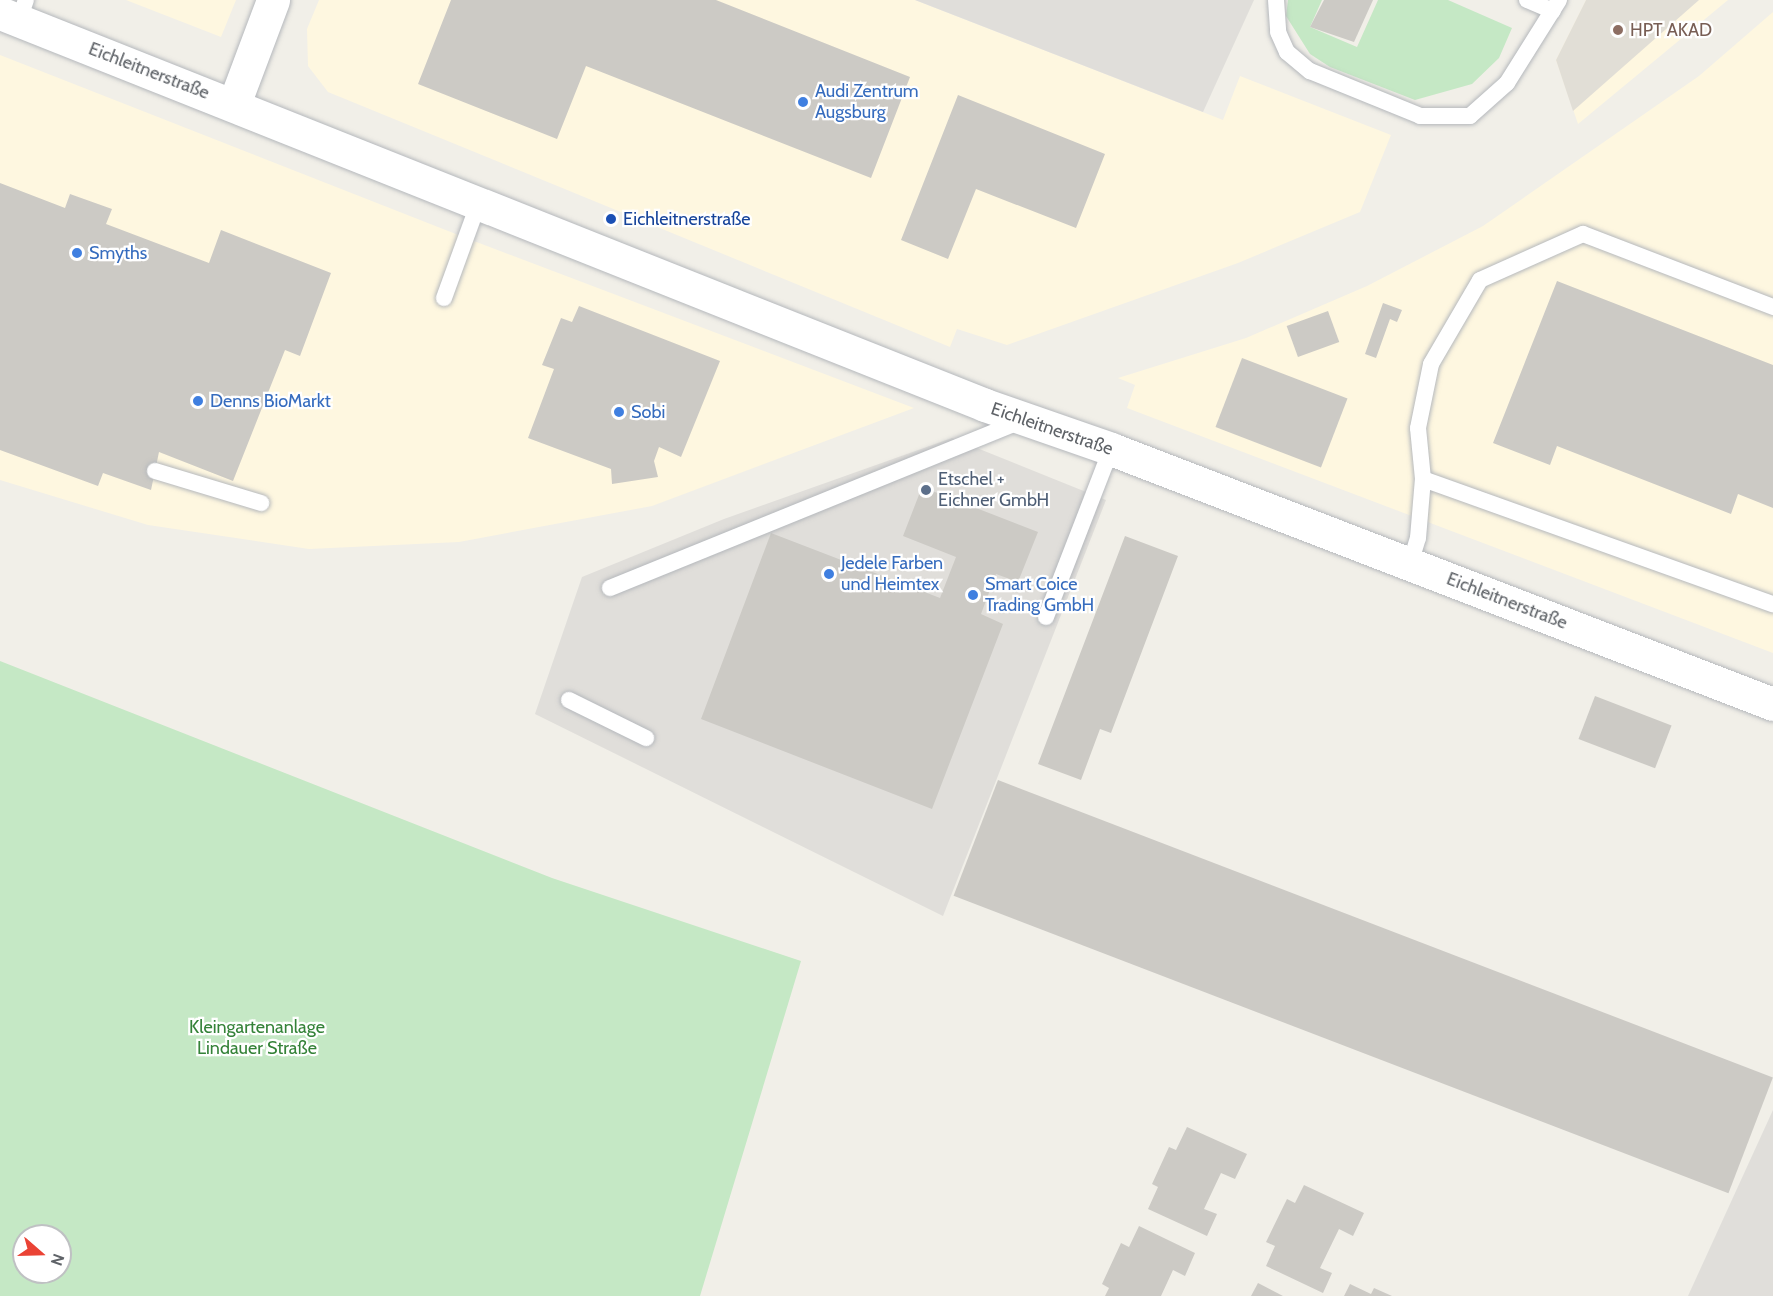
<!DOCTYPE html>
<html>
<head>
<meta charset="utf-8">
<style>
	body { margin:0 }
	#map { position:relative; width:1773px; height:1296px; overflow:hidden; background:#f1efe8; font-family:Cabin,sans-serif }
	div>[style] { position:absolute }
	[style*='--x'] { left:calc(var(--x)*1px); top:calc(var(--y)*1px); width:calc(var(--w)*1px); rotate:calc(var(--a)*1deg) }
	.commercial>* { inset:0; background:#fef7e0 }
	.industrial>* { inset:0; background:#e0deda }
	.education>* { inset:0; background:#e1ded6 }
	.green>* { inset:0; background:#c5e8c5 }
	.building>* { inset:0; background:#cccac5; transform-origin:0 0 }
	.roads { filter:drop-shadow(0 0 2px #b5b8bc) drop-shadow(0 0 2px #b5b8bc) }
	.lane>* { height:16px; margin:-8px; padding:0 8px; transform-origin:8px; border-radius:8px; background:#fff }
	.street>* { height:33px; margin:-16.5px; padding:0 16.5px; transform-origin:16.5px; border-radius:16.5px; background:#fff }
	.secondary>* { height:33px; margin:-16.5px; padding:0 16.5px; transform-origin:16.5px; border-radius:16.5px; background:#fff }
	.dots>* { width:16px; height:16px; translate:-50% -50%; box-sizing:border-box; border:3px solid #fff; border-radius:50% }
	span { translate:-50% -50%; white-space:nowrap; text-align:center; line-height:1.15; -webkit-text-stroke:4.5px #fff; paint-order:stroke }
	.education-label { font-size:18px; color:#785e54 }
	.left { translate:0 -50%; text-align:left }
	.street-label { font-size:18px; color:#5f6368 }
	.shop-label { font-size:18px; color:#366cbe }
	.transit-label { font-size:18px; color:#164399 }
	.service-label { font-size:18px; color:#4e5e75 }
	.park-label { font-size:18px; color:#348238 }
	.north { position:absolute; left:12px; top:1224px; width:60px; height:60px; box-sizing:border-box; background:#fff; border:2px solid #bfc1c3; border-radius:50%; rotate:110deg; font-size:16px; font-weight:700; line-height:24px; text-align:center; color:#5f6368 }
	.north::after { content:''; display:block; margin:auto; width:21px; height:27px; background:#ea4335; clip-path:polygon(50% 0,100% 100%,50% 72%,0 100%) }
</style>
</head>
<body>
<div id="map">
	<div class="commercial">
		<i style="clip-path:polygon(126px 0,236px 0,221px 37px)"></i>
		<i style="clip-path:polygon(319px 0,915px 0,1223px 120px,1240px 76px,1391px 135px,1360px 212px,1238px 263px,1007px 345px,957px 329px,950px 347px,328px 92px,308px 66px,307px 29px)"></i>
		<i style="clip-path:polygon(1586px 0,1728px 0,1578px 124px,1556px 60px)"></i>
		<i style="clip-path:polygon(1773px 12px,1773px 653px,1127px 408px,1135px 385px,1118px 378px,1246px 338px,1367px 286px,1483px 226px,1699px 76px)"></i>
		<i style="clip-path:polygon(0 55px,466px 238px,914px 408px,652px 506px,459px 542px,309px 549px,148px 525px,0 480px)"></i>
	</div>
	<div class="industrial">
		<i style="clip-path:polygon(915px 0,1254px 0,1203px 112px)"></i>
		<i style="clip-path:polygon(952px 438px,1106px 500px,943px 916px,535px 714px,582px 577px,724px 519px)"></i>
		<i style="clip-path:polygon(1773px 1110px,1773px 1296px,1688px 1296px)"></i>
	</div>
	<div class="education">
		<i style="clip-path:polygon(1586px 0,1699px 0,1573px 111px,1556px 60px)"></i>
	</div>
	<div class="green">
		<i style="clip-path:polygon(1288px 0,1322px 0,1310px 27px,1357px 47px,1378px 0,1448px 0,1512px 28px,1499px 58px,1472px 84px,1415px 100px,1330px 67px,1310px 54px,1286px 16px)"></i>
		<i style="clip-path:polygon(evenodd,0 661px,552px 878px,801px 961px,700px 1296px,0 1296px,0 661px,24px 1236px,60px 1236px,60px 1272px,24px 1272px,24px 1236px)"></i>
	</div>
	<div class="building">
		<i style="clip-path:polygon(451px 0,716px 0,910px 77px,871px 178px,586px 66px,557px 139px,418px 84px)"></i>
		<i style="clip-path:polygon(1324px 0,1373px 0,1354px 42px,1310px 27px)"></i>
		<i style="clip-path:polygon(958px 95px,1105px 154px,1076px 228px,976px 189px,948px 259px,901px 240px)"></i>
		<i style="clip-path:polygon(0 183px,65px 208px,70px 194px,112px 209px,106px 224px,209px 263px,221px 230px,331px 273px,300px 356px,285px 350px,233px 481px,159px 452px,151px 490px,103px 473px,98px 486px,0 450px)"></i>
		<i style="clip-path:polygon(1557px 281px,1773px 365px,1773px 508px,1738px 494px,1731px 514px,1557px 446px,1550px 465px,1493px 443px)"></i>
		<i style="clip-path:polygon(1383px 303px,1402px 310px,1397px 322px,1390px 319px,1376px 358px,1365px 354px)"></i>
		<i style="clip-path:polygon(579px 306px,720px 361px,681px 457px,659px 447px,654px 461px,658px 477px,612px 484px,611px 469px,528px 438px,554px 369px,542px 365px,561px 318px,572px 322px)"></i>
		<i style="left:1328px;top:311px;width:33px;height:44px;rotate:70deg"></i>
		<i style="left:1242px;top:358px;width:113px;height:74px;rotate:21deg"></i>
		<i style="clip-path:polygon(922px 487px,1038px 532px,1018px 582px,996px 574px,981px 614px,1003px 624px,932px 809px,701px 719px,771px 533px,940px 598px,956px 557px,903px 536px)"></i>
		<i style="clip-path:polygon(1125px 536px,1178px 556px,1111px 733px,1100px 729px,1081px 780px,1038px 764px)"></i>
		<i style="left:1595px;top:696px;width:82px;height:46px;rotate:21deg"></i>
		<i style="left:998px;top:780px;width:830px;height:124px;rotate:21deg"></i>
		<i style="clip-path:polygon(1187px 1127px,1247px 1154px,1235px 1179px,1221px 1173px,1204px 1209px,1217px 1214px,1207px 1236px,1148px 1209px,1158px 1187px,1152px 1184px,1169px 1147px,1176px 1150px)"></i>
		<i style="clip-path:polygon(1304px 1185px,1364px 1213px,1353px 1236px,1339px 1229px,1320px 1268px,1332px 1273px,1323px 1293px,1266px 1266px,1275px 1246px,1266px 1242px,1287px 1199px,1295px 1203px)"></i>
		<i style="clip-path:polygon(1139px 1226px,1195px 1253px,1185px 1276px,1173px 1270px,1161px 1296px,1105px 1296px,1109px 1288px,1102px 1284px,1121px 1243px,1129px 1247px)"></i>
		<i style="clip-path:polygon(1258px 1283px,1283px 1296px,1251px 1296px)"></i>
		<i style="clip-path:polygon(1350px 1284px,1371px 1294px,1374px 1288px,1392px 1296px,1344px 1296px)"></i>
	</div>
	<div class="roads">
		<div class="lane">
			<i style="--x:1276;--y:0;--w:32;--a:86"></i>
			<i style="--x:1278;--y:32;--w:22;--a:66"></i>
			<i style="--x:1287;--y:52;--w:30;--a:40"></i>
			<i style="--x:1310;--y:71;--w:119;--a:22.2"></i>
			<i style="--x:1420;--y:116;--w:50;--a:0"></i>
			<i style="--x:1470;--y:116;--w:50;--a:-41.7"></i>
			<i style="--x:1507;--y:83;--w:98;--a:-57.9"></i>
			<i style="--x:1527;--y:0;--w:28;--a:23"></i>
			<i style="--x:19;--y:20;--w:21;--a:-71"></i>
			<i style="--x:444;--y:298;--w:102;--a:-70"></i>
			<i style="--x:155;--y:471;--w:111;--a:16.8"></i>
			<i style="--x:1423;--y:479;--w:372;--a:19.7"></i>
			<i style="--x:1410;--y:564;--w:27;--a:-73"></i>
			<i style="--x:1418;--y:538;--w:59;--a:-85.2"></i>
			<i style="--x:1423;--y:479;--w:51;--a:-95.6"></i>
			<i style="--x:1418;--y:428;--w:65;--a:-78.5"></i>
			<i style="--x:1431;--y:364;--w:97;--a:-59.7"></i>
			<i style="--x:1480;--y:280;--w:113;--a:-24.1"></i>
			<i style="--x:1583;--y:234;--w:204;--a:21"></i>
			<i style="--x:610;--y:588;--w:446;--a:-22.1"></i>
			<i style="--x:1046;--y:617;--w:180;--a:-68.8"></i>
			<i style="--x:569;--y:700;--w:86;--a:26.3"></i>
		</div>
		<div class="street">
			<i style="--x:234;--y:104;--w:111;--a:-69.4"></i>
		</div>
		<div class="secondary">
			<i style="--x:0;--y:13;--w:1060;--a:21.7"></i>
			<i style="--x:985;--y:405;--w:133;--a:19.2"></i>
			<i style="--x:1111;--y:449;--w:709;--a:21.07"></i>
		</div>
	</div>
	<div class="dots">
		<i style="left:1618px;top:30px;background:#8d6e63"></i>
		<i style="left:803px;top:102px;background:#3f7fe0"></i>
		<i style="left:611px;top:219px;background:#1a4fb4"></i>
		<i style="left:77px;top:253px;background:#3f7fe0"></i>
		<i style="left:198px;top:401px;background:#3f7fe0"></i>
		<i style="left:619px;top:412px;background:#3f7fe0"></i>
		<i style="left:926px;top:490px;background:#5c6f8a"></i>
		<i style="left:829px;top:574px;background:#3f7fe0"></i>
		<i style="left:973px;top:595px;background:#3f7fe0"></i>
	</div>
	<div class="education-label">
		<span class="left" style="left:1630px;top:30px">HPT AKAD</span>
	</div>
	<div class="street-label">
		<span style="left:149px;top:71px;rotate:21deg">Eichleitnerstraße</span>
		<span style="left:1052px;top:429px;rotate:19deg">Eichleitnerstraße</span>
		<span style="left:1507px;top:601px;rotate:21deg">Eichleitnerstraße</span>
	</div>
	<div class="shop-label">
		<span class="left" style="left:815px;top:102px">Audi Zentrum<br>Augsburg</span>
		<span class="left" style="left:89px;top:253px">Smyths</span>
		<span class="left" style="left:210px;top:401px">Denns BioMarkt</span>
		<span class="left" style="left:631px;top:412px">Sobi</span>
		<span class="left" style="left:841px;top:574px">Jedele Farben<br>und Heimtex</span>
		<span class="left" style="left:985px;top:595px">Smart Coice<br>Trading GmbH</span>
	</div>
	<div class="transit-label">
		<span class="left" style="left:623px;top:219px">Eichleitnerstraße</span>
	</div>
	<div class="service-label">
		<span class="left" style="left:938px;top:490px">Etschel +<br>Eichner GmbH</span>
	</div>
	<div class="park-label">
		<span style="left:257px;top:1038px">Kleingartenanlage<br>Lindauer Straße</span>
	</div>
	<div class="north">N</div>
</div>
</body>
</html>
